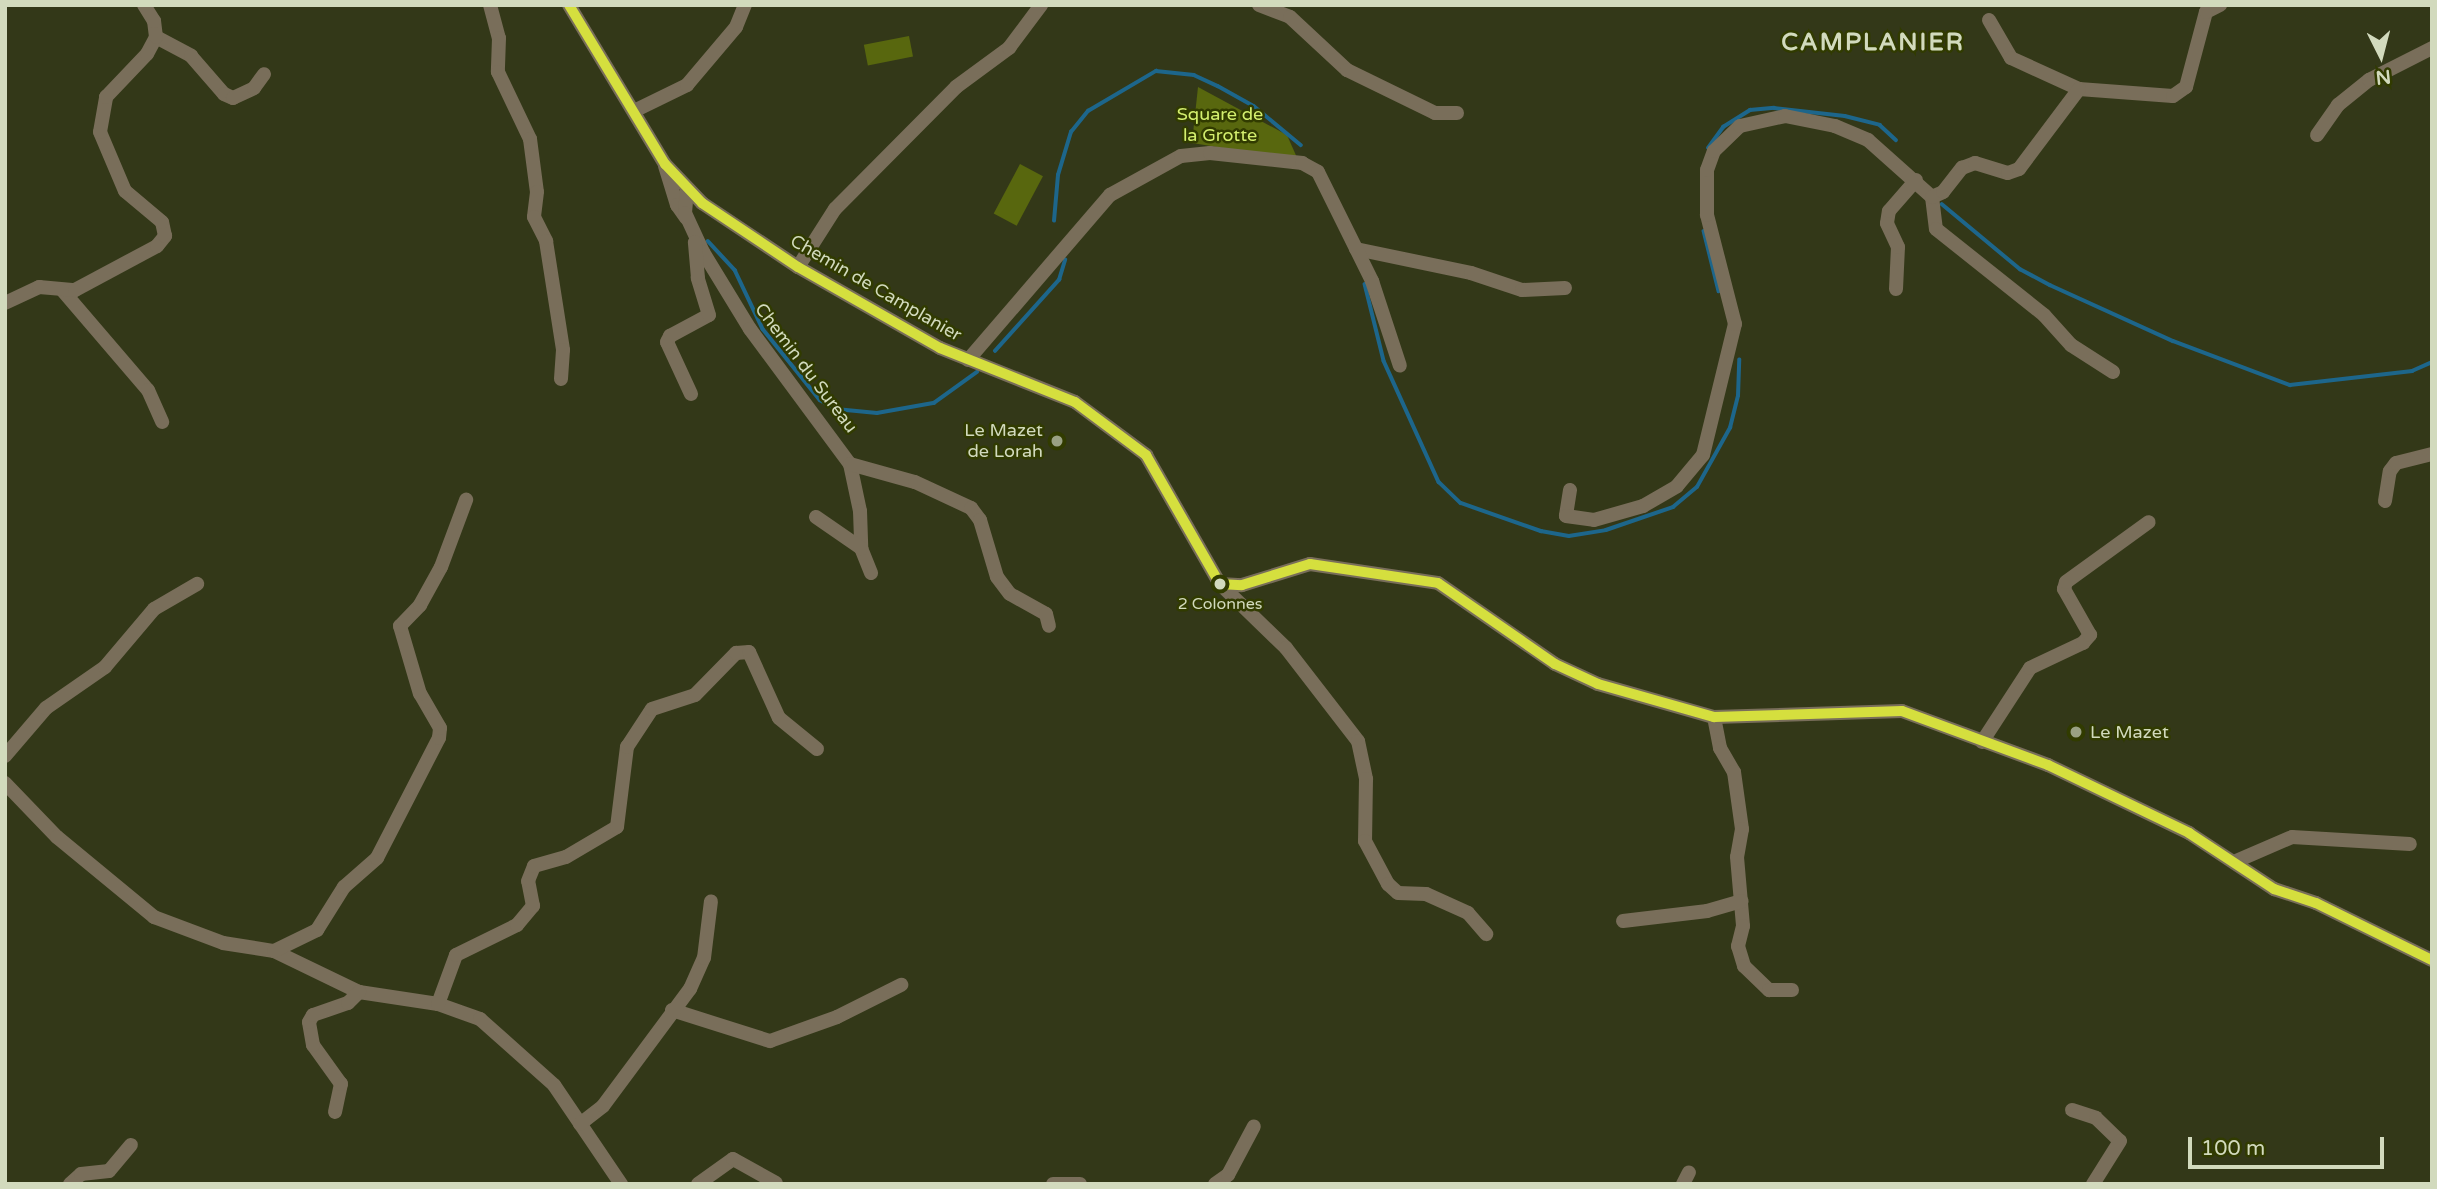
<!DOCTYPE html>
<html>
<head>
<meta charset="utf-8">
<style>
	body { margin:0 }
	#map { position:relative; width:2437px; height:1189px; overflow:hidden; background:#333818; font-family:"Varela Round",sans-serif }
	div>[style] { position:absolute }
	[style*='--x'] { left:calc(var(--x)*1px); top:calc(var(--y)*1px); width:calc(var(--w)*1px); rotate:calc(var(--a)*1deg) }
	.green>* { inset:0; background:#58670e; transform-origin:0 0 }
	.stream>* { height:3.5px; margin:-1.75px; padding:0 1.75px; transform-origin:1.75px; border-radius:1.75px; background:#1d668b }
	.minor>* { height:14px; margin:-7px; padding:0 7px; transform-origin:7px; border-radius:7px; background:#796e5a }
	.bus-1>* { height:10px; margin:-5px; padding:0 5px; transform-origin:5px; border-radius:5px; background:#d5df3e }
	.dots>* { width:19px; height:19px; translate:-50% -50%; box-sizing:border-box; border:4px solid #313b00; border-radius:50% }
	span { translate:-50% -50%; white-space:nowrap; text-align:center; line-height:1.15; -webkit-text-stroke:5px #313b00; paint-order:stroke }
	.bus-label { font-size:16px; color:#d2dabd }
	.park-label { font-size:18px; color:#d4ef6e }
	.street-label { font-size:18px; color:#d2dabd }
	.poi-label { font-size:18px; color:#d2dabd }
	.right { translate:-100% -50%; text-align:right }
	.left { translate:0 -50%; text-align:left }
	.district-label { font-size:24px; color:#d2dabd; font-weight:700; letter-spacing:2px }
	.frame { position:absolute; inset:0; border:7px solid #d2dabd; pointer-events:none }
	.north { position:absolute; left:2346px; top:21px; width:70px; height:70px; -webkit-text-stroke:5px #313b00; paint-order:stroke; rotate:174deg; font-size:19px; font-weight:700; line-height:28px; text-align:center; color:#d2dabd }
	.north::after { content:''; display:block; margin:auto; width:24px; height:32px; background:#d2dabd; clip-path:polygon(50% 0,100% 100%,50% 72%,0 100%) }
	.scale { position:absolute; left:2188px; top:1137px; width:196px; height:32px; box-sizing:border-box; border:4px solid #d2dabd; border-top:0; padding-left:9px; font-size:21px; line-height:24px; white-space:nowrap; color:#d2dabd; -webkit-text-stroke:5px #313b00; paint-order:stroke }
</style>
</head>
<body>
<div id="map">
	<div class="green">
		<i style="left:909px;top:36px;width:21px;height:46px;rotate:79deg"></i>
		<i style="clip-path:polygon(1198px 87px,1287px 135px,1298px 160px,1192px 143px)"></i>
		<i style="left:1020px;top:164px;width:26px;height:56px;rotate:28deg"></i>
	</div>
	<div class="stream">
		<i style="--x:1708;--y:148;--w:26;--a:-54"></i>
		<i style="--x:1723;--y:127;--w:32;--a:-32"></i>
		<i style="--x:1750;--y:110;--w:24;--a:-5"></i>
		<i style="--x:1774;--y:108;--w:71;--a:6.4"></i>
		<i style="--x:1845;--y:116;--w:36;--a:14"></i>
		<i style="--x:1880;--y:125;--w:22;--a:43"></i>
		<i style="--x:1942;--y:204;--w:102;--a:39.8"></i>
		<i style="--x:2020;--y:269;--w:34;--a:28"></i>
		<i style="--x:2050;--y:285;--w:135;--a:24.5"></i>
		<i style="--x:2173;--y:341;--w:125;--a:20.6"></i>
		<i style="--x:2290;--y:385;--w:123;--a:-6.5"></i>
		<i style="--x:2412;--y:371;--w:22;--a:-24"></i>
		<i style="--x:1054;--y:221;--w:46;--a:-85"></i>
		<i style="--x:1058;--y:175;--w:45;--a:-73.2"></i>
		<i style="--x:1071;--y:132;--w:27;--a:-51"></i>
		<i style="--x:1088;--y:111;--w:79;--a:-30.5"></i>
		<i style="--x:1156;--y:71;--w:38;--a:6"></i>
		<i style="--x:1194;--y:75;--w:26;--a:25"></i>
		<i style="--x:1218;--y:86;--w:41;--a:29.1"></i>
		<i style="--x:1254;--y:106;--w:61;--a:39.7"></i>
		<i style="--x:1704;--y:231;--w:62;--a:76"></i>
		<i style="--x:708;--y:241;--w:40;--a:47"></i>
		<i style="--x:735;--y:270;--w:65;--a:64.6"></i>
		<i style="--x:763;--y:329;--w:91;--a:51.2"></i>
		<i style="--x:820;--y:400;--w:18;--a:29"></i>
		<i style="--x:836;--y:409;--w:41;--a:5.6"></i>
		<i style="--x:877;--y:413;--w:58;--a:-10"></i>
		<i style="--x:934;--y:403;--w:53;--a:-35.8"></i>
		<i style="--x:1365;--y:284;--w:79;--a:76.1"></i>
		<i style="--x:1384;--y:361;--w:133;--a:65.6"></i>
		<i style="--x:1439;--y:482;--w:30;--a:44"></i>
		<i style="--x:1461;--y:503;--w:85;--a:19.3"></i>
		<i style="--x:1541;--y:531;--w:28;--a:10"></i>
		<i style="--x:1569;--y:536;--w:37;--a:-9"></i>
		<i style="--x:1606;--y:530;--w:71;--a:-18.9"></i>
		<i style="--x:1673;--y:507;--w:31;--a:-40"></i>
		<i style="--x:1697;--y:487;--w:68;--a:-60.8"></i>
		<i style="--x:1730;--y:428;--w:33;--a:-76"></i>
		<i style="--x:1738;--y:396;--w:36;--a:-88"></i>
		<i style="--x:995;--y:351;--w:96;--a:-48"></i>
		<i style="--x:1059;--y:280;--w:21;--a:-73"></i>
	</div>
	<div class="minor">
		<i style="--x:490;--y:5;--w:34;--a:75"></i>
		<i style="--x:499;--y:38;--w:34;--a:92"></i>
		<i style="--x:498;--y:72;--w:74;--a:64.5"></i>
		<i style="--x:530;--y:139;--w:53;--a:82.5"></i>
		<i style="--x:537;--y:192;--w:25;--a:97"></i>
		<i style="--x:534;--y:217;--w:27;--a:63"></i>
		<i style="--x:546;--y:241;--w:110;--a:81.1"></i>
		<i style="--x:563;--y:350;--w:29;--a:94"></i>
		<i style="--x:569;--y:5;--w:186;--a:58.9"></i>
		<i style="--x:665;--y:164;--w:54;--a:46.5"></i>
		<i style="--x:702;--y:203;--w:115;--a:33.7"></i>
		<i style="--x:798;--y:267;--w:163;--a:29.7"></i>
		<i style="--x:940;--y:348;--w:145;--a:21.8"></i>
		<i style="--x:1075;--y:402;--w:89;--a:36.7"></i>
		<i style="--x:1146;--y:455;--w:149;--a:60.2"></i>
		<i style="--x:1220;--y:584;--w:22;--a:3"></i>
		<i style="--x:1242;--y:585;--w:71;--a:-17.2"></i>
		<i style="--x:1310;--y:564;--w:129;--a:8.4"></i>
		<i style="--x:1438;--y:583;--w:142;--a:34.7"></i>
		<i style="--x:1555;--y:664;--w:47;--a:24.9"></i>
		<i style="--x:1598;--y:684;--w:121;--a:15.9"></i>
		<i style="--x:1714;--y:717;--w:188;--a:-1.8"></i>
		<i style="--x:1902;--y:711;--w:156;--a:20.3"></i>
		<i style="--x:2048;--y:765;--w:157;--a:25.7"></i>
		<i style="--x:2189;--y:833;--w:102;--a:33.4"></i>
		<i style="--x:2274;--y:889;--w:44;--a:18.4"></i>
		<i style="--x:2316;--y:903;--w:129;--a:26.2"></i>
		<i style="--x:1259;--y:5;--w:33;--a:21"></i>
		<i style="--x:1290;--y:17;--w:78;--a:42.9"></i>
		<i style="--x:1347;--y:70;--w:98;--a:26"></i>
		<i style="--x:1435;--y:113;--w:22;--a:0"></i>
		<i style="--x:1989;--y:20;--w:44;--a:59.9"></i>
		<i style="--x:2011;--y:58;--w:75;--a:24.5"></i>
		<i style="--x:2079;--y:89;--w:94;--a:4.3"></i>
		<i style="--x:2173;--y:96;--w:16;--a:-35"></i>
		<i style="--x:2186;--y:87;--w:78;--a:-75.1"></i>
		<i style="--x:2206;--y:12;--w:16;--a:-27"></i>
		<i style="--x:156;--y:37;--w:40;--a:28"></i>
		<i style="--x:191;--y:56;--w:50;--a:49"></i>
		<i style="--x:224;--y:94;--w:10;--a:24"></i>
		<i style="--x:233;--y:98;--w:23;--a:-25"></i>
		<i style="--x:254;--y:88;--w:17;--a:-54"></i>
		<i style="--x:636;--y:110;--w:57;--a:-26.1"></i>
		<i style="--x:687;--y:85;--w:76;--a:-49.8"></i>
		<i style="--x:736;--y:27;--w:24;--a:-68"></i>
		<i style="--x:2317;--y:135;--w:37;--a:-55"></i>
		<i style="--x:2338;--y:105;--w:40;--a:-39"></i>
		<i style="--x:2369;--y:80;--w:71;--a:-26.9"></i>
		<i style="--x:665;--y:166;--w:41;--a:72.9"></i>
		<i style="--x:677;--y:205;--w:16;--a:55"></i>
		<i style="--x:687;--y:190;--w:23;--a:95"></i>
		<i style="--x:685;--y:213;--w:43;--a:65.2"></i>
		<i style="--x:703;--y:252;--w:90;--a:58.6"></i>
		<i style="--x:750;--y:329;--w:168;--a:53.5"></i>
		<i style="--x:850;--y:464;--w:48;--a:78"></i>
		<i style="--x:860;--y:511;--w:37;--a:88"></i>
		<i style="--x:861;--y:548;--w:27;--a:68"></i>
		<i style="--x:1932;--y:197;--w:32;--a:83"></i>
		<i style="--x:1936;--y:229;--w:138;--a:38.5"></i>
		<i style="--x:2044;--y:315;--w:40;--a:48"></i>
		<i style="--x:2071;--y:345;--w:50;--a:32.7"></i>
		<i style="--x:1356;--y:249;--w:117;--a:11.8"></i>
		<i style="--x:1471;--y:273;--w:54;--a:18.4"></i>
		<i style="--x:1522;--y:290;--w:43;--a:-2.7"></i>
		<i style="--x:798;--y:267;--w:69;--a:-57.5"></i>
		<i style="--x:835;--y:209;--w:172;--a:-45.2"></i>
		<i style="--x:956;--y:87;--w:66;--a:-36.3"></i>
		<i style="--x:1009;--y:48;--w:54;--a:-53.3"></i>
		<i style="--x:1896;--y:289;--w:42;--a:-87.3"></i>
		<i style="--x:1898;--y:247;--w:26;--a:-115"></i>
		<i style="--x:1887;--y:223;--w:12;--a:-81"></i>
		<i style="--x:1889;--y:211;--w:41;--a:-48.9"></i>
		<i style="--x:63;--y:291;--w:130;--a:49.4"></i>
		<i style="--x:148;--y:390;--w:35;--a:66"></i>
		<i style="--x:5;--y:303;--w:38;--a:-25"></i>
		<i style="--x:39;--y:287;--w:36;--a:5"></i>
		<i style="--x:75;--y:290;--w:93;--a:-28.2"></i>
		<i style="--x:157;--y:246;--w:13;--a:-51"></i>
		<i style="--x:165;--y:236;--w:14;--a:-102"></i>
		<i style="--x:162;--y:222;--w:48;--a:-140"></i>
		<i style="--x:125;--y:191;--w:64;--a:-113"></i>
		<i style="--x:100;--y:132;--w:36;--a:-80"></i>
		<i style="--x:106;--y:97;--w:59;--a:-46.4"></i>
		<i style="--x:147;--y:54;--w:19;--a:-62"></i>
		<i style="--x:156;--y:37;--w:16;--a:-97"></i>
		<i style="--x:154;--y:21;--w:19;--a:-122"></i>
		<i style="--x:968;--y:360;--w:218;--a:-49.3"></i>
		<i style="--x:1110;--y:195;--w:81;--a:-28.8"></i>
		<i style="--x:1181;--y:156;--w:29;--a:-6"></i>
		<i style="--x:1210;--y:153;--w:93;--a:6.2"></i>
		<i style="--x:1302;--y:163;--w:18;--a:29"></i>
		<i style="--x:1318;--y:172;--w:122;--a:63.6"></i>
		<i style="--x:1372;--y:281;--w:89;--a:71.8"></i>
		<i style="--x:691;--y:394;--w:57;--a:-114.8"></i>
		<i style="--x:667;--y:342;--w:7;--a:-63"></i>
		<i style="--x:670;--y:336;--w:44;--a:-28.3"></i>
		<i style="--x:709;--y:315;--w:39;--a:-107"></i>
		<i style="--x:698;--y:278;--w:36;--a:-95"></i>
		<i style="--x:850;--y:464;--w:67;--a:15.5"></i>
		<i style="--x:915;--y:482;--w:62;--a:24.9"></i>
		<i style="--x:971;--y:508;--w:15;--a:53"></i>
		<i style="--x:980;--y:520;--w:59;--a:73.4"></i>
		<i style="--x:997;--y:577;--w:21;--a:53"></i>
		<i style="--x:1010;--y:594;--w:41;--a:29.1"></i>
		<i style="--x:1046;--y:614;--w:12;--a:76"></i>
		<i style="--x:1570;--y:490;--w:26;--a:99"></i>
		<i style="--x:1566;--y:516;--w:28;--a:8"></i>
		<i style="--x:1594;--y:520;--w:51;--a:-15.9"></i>
		<i style="--x:1643;--y:506;--w:39;--a:-30"></i>
		<i style="--x:1677;--y:486;--w:40;--a:-50"></i>
		<i style="--x:1703;--y:455;--w:135;--a:-76.3"></i>
		<i style="--x:1735;--y:324;--w:113;--a:-104.4"></i>
		<i style="--x:1707;--y:215;--w:45;--a:-90"></i>
		<i style="--x:1707;--y:170;--w:20;--a:-70"></i>
		<i style="--x:1714;--y:151;--w:36;--a:-44"></i>
		<i style="--x:1740;--y:126;--w:46;--a:-12.5"></i>
		<i style="--x:1785;--y:116;--w:51;--a:11.3"></i>
		<i style="--x:1835;--y:126;--w:36;--a:23"></i>
		<i style="--x:1868;--y:140;--w:86;--a:41.7"></i>
		<i style="--x:1932;--y:197;--w:12;--a:-24"></i>
		<i style="--x:1943;--y:192;--w:31;--a:-52"></i>
		<i style="--x:1962;--y:168;--w:14;--a:-21"></i>
		<i style="--x:1975;--y:163;--w:34;--a:17"></i>
		<i style="--x:2008;--y:173;--w:12;--a:-20"></i>
		<i style="--x:2019;--y:169;--w:100;--a:-53.1"></i>
		<i style="--x:2385;--y:501;--w:30;--a:-81"></i>
		<i style="--x:2390;--y:471;--w:10;--a:-53"></i>
		<i style="--x:2396;--y:463;--w:37;--a:-14"></i>
		<i style="--x:816;--y:517;--w:55;--a:34.6"></i>
		<i style="--x:1220;--y:584;--w:92;--a:44.1"></i>
		<i style="--x:1286;--y:648;--w:118;--a:52.3"></i>
		<i style="--x:1358;--y:741;--w:39;--a:78"></i>
		<i style="--x:1366;--y:779;--w:62;--a:90.9"></i>
		<i style="--x:1365;--y:841;--w:49;--a:61.9"></i>
		<i style="--x:1388;--y:884;--w:13;--a:42"></i>
		<i style="--x:1398;--y:893;--w:28;--a:2"></i>
		<i style="--x:1426;--y:894;--w:46;--a:24.3"></i>
		<i style="--x:1468;--y:913;--w:28;--a:49"></i>
		<i style="--x:1714;--y:717;--w:32;--a:79"></i>
		<i style="--x:1720;--y:748;--w:28;--a:60"></i>
		<i style="--x:1734;--y:772;--w:58;--a:82"></i>
		<i style="--x:1742;--y:829;--w:28;--a:100"></i>
		<i style="--x:1737;--y:857;--w:69;--a:85"></i>
		<i style="--x:1743;--y:926;--w:21;--a:104"></i>
		<i style="--x:1738;--y:946;--w:21;--a:73"></i>
		<i style="--x:1744;--y:966;--w:35;--a:44"></i>
		<i style="--x:1769;--y:990;--w:23;--a:0"></i>
		<i style="--x:1982;--y:742;--w:88;--a:-57"></i>
		<i style="--x:2030;--y:668;--w:59;--a:-25.3"></i>
		<i style="--x:2083;--y:643;--w:11;--a:-49"></i>
		<i style="--x:2090;--y:635;--w:53;--a:-119.5"></i>
		<i style="--x:2064;--y:589;--w:7;--a:-74"></i>
		<i style="--x:2066;--y:582;--w:102;--a:-35.9"></i>
		<i style="--x:5;--y:756;--w:63;--a:-49.5"></i>
		<i style="--x:46;--y:708;--w:72;--a:-34.8"></i>
		<i style="--x:105;--y:667;--w:76;--a:-49.8"></i>
		<i style="--x:154;--y:609;--w:50;--a:-30.2"></i>
		<i style="--x:5;--y:783;--w:75;--a:46.1"></i>
		<i style="--x:57;--y:837;--w:126;--a:39.5"></i>
		<i style="--x:154;--y:917;--w:74;--a:20.6"></i>
		<i style="--x:223;--y:943;--w:52;--a:8.9"></i>
		<i style="--x:274;--y:951;--w:94;--a:25.8"></i>
		<i style="--x:359;--y:992;--w:80;--a:8.6"></i>
		<i style="--x:438;--y:1004;--w:45;--a:19.7"></i>
		<i style="--x:480;--y:1019;--w:99;--a:41.7"></i>
		<i style="--x:554;--y:1085;--w:120;--a:55.9"></i>
		<i style="--x:2234;--y:862;--w:63;--a:-23.3"></i>
		<i style="--x:2292;--y:837;--w:118;--a:3.4"></i>
		<i style="--x:1623;--y:921;--w:85;--a:-6.8"></i>
		<i style="--x:1707;--y:911;--w:36;--a:-16"></i>
		<i style="--x:274;--y:951;--w:48;--a:-26"></i>
		<i style="--x:317;--y:930;--w:51;--a:-57.9"></i>
		<i style="--x:344;--y:887;--w:44;--a:-41.3"></i>
		<i style="--x:377;--y:858;--w:135;--a:-62.7"></i>
		<i style="--x:439;--y:738;--w:10;--a:-84"></i>
		<i style="--x:440;--y:728;--w:39;--a:-120"></i>
		<i style="--x:420;--y:694;--w:71;--a:-106.4"></i>
		<i style="--x:400;--y:626;--w:29;--a:-46"></i>
		<i style="--x:420;--y:605;--w:43;--a:-61.1"></i>
		<i style="--x:441;--y:567;--w:72;--a:-69.5"></i>
		<i style="--x:438;--y:1004;--w:52;--a:-69.8"></i>
		<i style="--x:456;--y:955;--w:68;--a:-26.2"></i>
		<i style="--x:517;--y:925;--w:25;--a:-50"></i>
		<i style="--x:533;--y:906;--w:25;--a:-101"></i>
		<i style="--x:528;--y:881;--w:16;--a:-68"></i>
		<i style="--x:534;--y:866;--w:33;--a:-16"></i>
		<i style="--x:566;--y:857;--w:59;--a:-30.5"></i>
		<i style="--x:617;--y:827;--w:81;--a:-82.9"></i>
		<i style="--x:627;--y:747;--w:45;--a:-56.7"></i>
		<i style="--x:652;--y:709;--w:45;--a:-18"></i>
		<i style="--x:695;--y:695;--w:59;--a:-45.7"></i>
		<i style="--x:736;--y:653;--w:13;--a:-4"></i>
		<i style="--x:749;--y:652;--w:72;--a:65.6"></i>
		<i style="--x:779;--y:718;--w:49;--a:39.2"></i>
		<i style="--x:672;--y:1010;--w:103;--a:17.6"></i>
		<i style="--x:770;--y:1041;--w:71;--a:-19.7"></i>
		<i style="--x:837;--y:1017;--w:72;--a:-26.6"></i>
		<i style="--x:2072;--y:1110;--w:25;--a:18"></i>
		<i style="--x:2096;--y:1118;--w:33;--a:44"></i>
		<i style="--x:2120;--y:1141;--w:51;--a:122.1"></i>
		<i style="--x:335;--y:1112;--w:29;--a:-78"></i>
		<i style="--x:341;--y:1084;--w:48;--a:-125.7"></i>
		<i style="--x:313;--y:1045;--w:23;--a:-100"></i>
		<i style="--x:309;--y:1022;--w:8;--a:-60"></i>
		<i style="--x:313;--y:1015;--w:37;--a:-19"></i>
		<i style="--x:348;--y:1003;--w:16;--a:-45"></i>
		<i style="--x:580;--y:1124;--w:29;--a:-38"></i>
		<i style="--x:603;--y:1106;--w:146;--a:-53.4"></i>
		<i style="--x:690;--y:989;--w:34;--a:-66"></i>
		<i style="--x:704;--y:958;--w:57;--a:-83"></i>
		<i style="--x:70;--y:1184;--w:15;--a:-42"></i>
		<i style="--x:81;--y:1174;--w:28;--a:-6"></i>
		<i style="--x:109;--y:1171;--w:34;--a:-50"></i>
		<i style="--x:698;--y:1184;--w:43;--a:-35.5"></i>
		<i style="--x:733;--y:1159;--w:49;--a:29.2"></i>
		<i style="--x:1053;--y:1184;--w:27;--a:0"></i>
		<i style="--x:1215;--y:1184;--w:16;--a:-35"></i>
		<i style="--x:1228;--y:1175;--w:55;--a:-62"></i>
		<i style="--x:1683;--y:1184;--w:13;--a:-63"></i>
	</div>
	<div class="bus-1">
		<i style="--x:569;--y:5;--w:186;--a:58.9"></i>
		<i style="--x:665;--y:164;--w:54;--a:46.5"></i>
		<i style="--x:702;--y:203;--w:115;--a:33.7"></i>
		<i style="--x:798;--y:267;--w:163;--a:29.7"></i>
		<i style="--x:940;--y:348;--w:145;--a:21.8"></i>
		<i style="--x:1075;--y:402;--w:89;--a:36.7"></i>
		<i style="--x:1146;--y:455;--w:149;--a:60.2"></i>
		<i style="--x:1220;--y:584;--w:22;--a:3"></i>
		<i style="--x:1242;--y:585;--w:71;--a:-17.2"></i>
		<i style="--x:1310;--y:564;--w:129;--a:8.4"></i>
		<i style="--x:1438;--y:583;--w:142;--a:34.7"></i>
		<i style="--x:1555;--y:664;--w:47;--a:24.9"></i>
		<i style="--x:1598;--y:684;--w:121;--a:15.9"></i>
		<i style="--x:1714;--y:717;--w:188;--a:-1.8"></i>
		<i style="--x:1902;--y:711;--w:156;--a:20.3"></i>
		<i style="--x:2048;--y:765;--w:157;--a:25.7"></i>
		<i style="--x:2189;--y:833;--w:102;--a:33.4"></i>
		<i style="--x:2274;--y:889;--w:44;--a:18.4"></i>
		<i style="--x:2316;--y:903;--w:129;--a:26.2"></i>
	</div>
	<div class="dots">
		<i style="left:1057px;top:441px;background:#9aa183"></i>
		<i style="left:1220px;top:584px;background:#d2dabd"></i>
		<i style="left:2076px;top:732px;background:#9aa183"></i>
	</div>
	<div class="bus-label">
		<span style="left:1220px;top:604px">2 Colonnes</span>
	</div>
	<div class="park-label">
		<span style="left:1220px;top:125px">Square de<br>la Grotte</span>
	</div>
	<div class="street-label">
		<span style="left:876px;top:288px;rotate:30deg">Chemin de Camplanier</span>
		<span style="left:806px;top:368px;rotate:53deg">Chemin du Sureau</span>
	</div>
	<div class="poi-label">
		<span class="right" style="left:1043px;top:441px">Le Mazet<br>de Lorah</span>
		<span class="left" style="left:2090px;top:732px">Le Mazet</span>
	</div>
	<div class="district-label">
		<span style="left:1873px;top:43px">CAMPLANIER</span>
	</div>
	<div class="frame"></div>
	<div class="north">N</div>
	<div class="scale">100 m</div>
</div>
</body>
</html>
